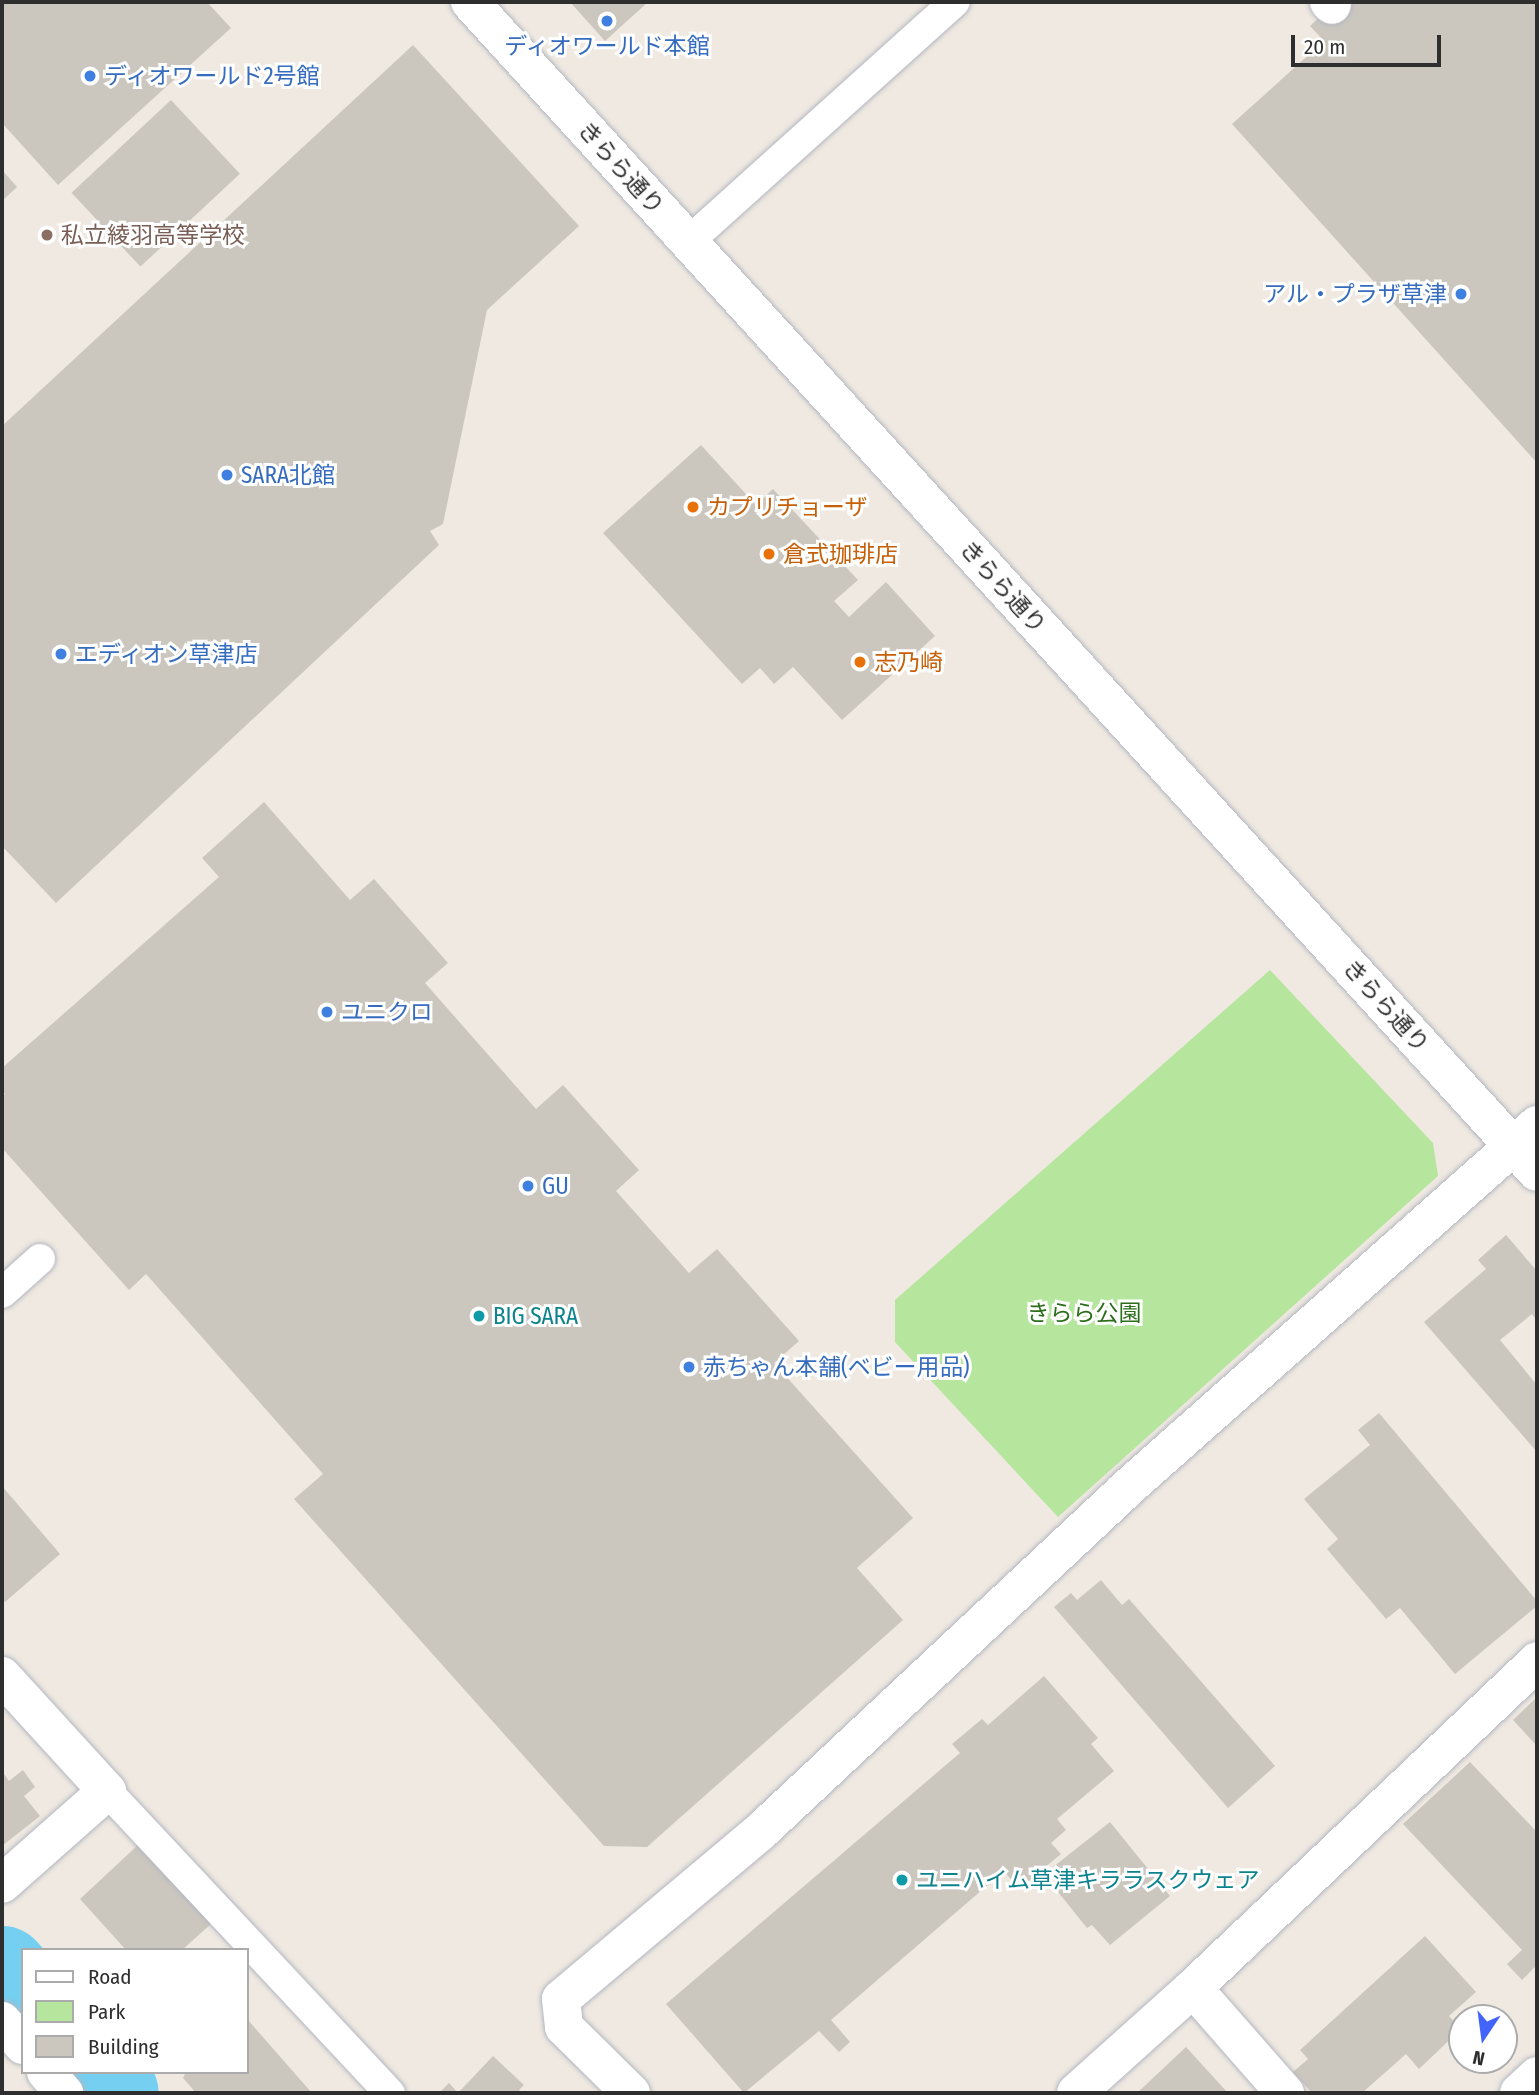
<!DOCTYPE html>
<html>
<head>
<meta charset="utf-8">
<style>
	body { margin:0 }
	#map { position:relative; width:1539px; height:2095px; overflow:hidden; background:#efe9e1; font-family:"Fira Sans Condensed","Noto Sans JP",sans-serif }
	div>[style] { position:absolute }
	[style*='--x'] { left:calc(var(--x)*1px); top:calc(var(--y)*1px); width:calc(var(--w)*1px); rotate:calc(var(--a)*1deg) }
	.green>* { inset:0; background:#b6e59e }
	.river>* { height:91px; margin:-45.5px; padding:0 45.5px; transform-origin:45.5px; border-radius:45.5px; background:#75cff0 }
	.building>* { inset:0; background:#cbc7bf; transform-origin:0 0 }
	.roads { filter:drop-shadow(0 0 2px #b4b7c1) drop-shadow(0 0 2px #b4b7c1) }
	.service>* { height:30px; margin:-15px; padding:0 15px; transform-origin:15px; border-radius:15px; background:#fff }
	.pedestrian>* { height:38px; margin:-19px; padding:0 19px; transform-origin:19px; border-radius:19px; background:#fff }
	.minor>* { height:38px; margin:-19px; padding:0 19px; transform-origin:19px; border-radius:19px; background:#fff }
	.tertiary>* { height:38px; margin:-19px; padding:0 19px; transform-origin:19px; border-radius:19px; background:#fff }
	.dots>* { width:19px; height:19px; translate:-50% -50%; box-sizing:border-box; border:4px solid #fff; border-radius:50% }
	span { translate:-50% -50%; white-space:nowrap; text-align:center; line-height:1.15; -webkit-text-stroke:6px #fff; paint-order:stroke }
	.shop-label { font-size:23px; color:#366cbe }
	.left { translate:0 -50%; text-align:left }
	.right { translate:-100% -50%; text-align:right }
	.street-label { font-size:23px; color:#2e2e2e }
	.education-label { font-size:23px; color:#785e54 }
	.food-label { font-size:23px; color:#c56008 }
	.park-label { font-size:23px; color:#2c6e1b }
	.culture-label { font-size:23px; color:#0d838f }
	.frame { position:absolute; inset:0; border:4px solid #2e2e2e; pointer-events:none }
	.legend { position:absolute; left:21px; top:1948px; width:228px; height:126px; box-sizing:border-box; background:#fff; border:2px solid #ababab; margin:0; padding:9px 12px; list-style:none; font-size:21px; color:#2e2e2e }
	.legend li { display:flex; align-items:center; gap:14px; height:35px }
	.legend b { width:35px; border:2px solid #ababab }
	.north { position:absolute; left:1448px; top:2004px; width:70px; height:70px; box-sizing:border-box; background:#fff; border:2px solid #ababab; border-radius:50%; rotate:193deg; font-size:19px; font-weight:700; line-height:28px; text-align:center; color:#2e2e2e }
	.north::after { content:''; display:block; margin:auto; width:24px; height:32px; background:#4264fb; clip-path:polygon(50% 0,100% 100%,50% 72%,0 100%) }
	.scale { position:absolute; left:1291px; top:35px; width:150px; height:32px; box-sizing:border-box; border:4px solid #2e2e2e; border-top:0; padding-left:9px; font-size:21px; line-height:24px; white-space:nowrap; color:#2e2e2e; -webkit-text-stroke:5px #fff; paint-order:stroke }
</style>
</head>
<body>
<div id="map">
	<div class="green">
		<i style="clip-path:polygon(1270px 970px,1433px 1143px,1438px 1176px,1058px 1517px,895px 1342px,895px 1300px)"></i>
	</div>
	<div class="river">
		<i style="--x:2;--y:1971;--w:31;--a:48"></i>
		<i style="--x:94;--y:2072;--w:28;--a:48"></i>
	</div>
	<div class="building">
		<i style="clip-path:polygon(2px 2px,207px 2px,231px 28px,58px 185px,2px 123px)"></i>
		<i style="clip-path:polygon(570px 2px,648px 2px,605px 41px)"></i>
		<i style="clip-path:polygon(1336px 2px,1537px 2px,1537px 463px,1232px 124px,1324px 41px,1310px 26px)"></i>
		<i style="clip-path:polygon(413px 45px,579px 226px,487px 310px,443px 524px,430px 531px,439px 545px,56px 903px,2px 846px,2px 426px)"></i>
		<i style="left:171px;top:100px;width:101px;height:136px;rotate:47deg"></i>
		<i style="clip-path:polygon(2px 170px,17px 187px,2px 201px)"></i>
		<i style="clip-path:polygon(701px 445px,756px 505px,773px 489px,858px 580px,834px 601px,849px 617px,886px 582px,935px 636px,842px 720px,793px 667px,774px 684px,760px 668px,742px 684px,603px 533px)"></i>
		<i style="clip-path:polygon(264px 802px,350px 900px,374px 879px,448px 963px,425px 983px,536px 1109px,563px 1085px,639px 1170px,616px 1191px,689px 1273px,717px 1249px,799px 1341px,774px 1363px,913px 1518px,857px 1568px,903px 1620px,647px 1847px,604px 1846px,294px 1499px,323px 1474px,146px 1274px,129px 1290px,2px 1148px,2px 1097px,5px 1094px,2px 1090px,2px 1068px,219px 877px,202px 858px)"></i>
		<i style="clip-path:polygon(1506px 1235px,1537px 1271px,1537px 1321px,1532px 1314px,1500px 1340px,1537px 1385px,1537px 1452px,1424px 1322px,1486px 1269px,1478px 1260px)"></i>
		<i style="clip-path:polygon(1379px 1413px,1537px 1601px,1537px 1606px,1455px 1674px,1400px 1608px,1386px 1619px,1327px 1549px,1338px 1539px,1304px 1499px,1370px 1445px,1358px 1430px)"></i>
		<i style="clip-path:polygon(2px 1486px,60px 1554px,5px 1602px,2px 1599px)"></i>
		<i style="clip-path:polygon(1101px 1580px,1122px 1605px,1129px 1599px,1275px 1766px,1228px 1808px,1054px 1607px,1071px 1593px,1077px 1600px)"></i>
		<i style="clip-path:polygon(1044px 1676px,1098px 1738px,1091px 1744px,1114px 1771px,1057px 1819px,1066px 1830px,1051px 1843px,1061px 1854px,1019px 1889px,1004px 1871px,831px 2020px,850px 2042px,839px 2052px,819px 2031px,744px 2093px,666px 2004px,960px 1753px,952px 1744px,982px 1719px,988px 1725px)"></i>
		<i style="clip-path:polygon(1537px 1697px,1537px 1746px,1513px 1720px)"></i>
		<i style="clip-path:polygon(1470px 1762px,1537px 1832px,1537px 1965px,1522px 1980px,1507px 1964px,1522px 1950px,1403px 1824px)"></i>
		<i style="clip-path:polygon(23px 1770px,35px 1787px,24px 1796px,40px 1816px,2px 1846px,2px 1771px,9px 1781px)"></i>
		<i style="clip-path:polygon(1110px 1822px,1170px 1896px,1110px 1945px,1092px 1925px,1087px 1928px,1054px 1887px,1059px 1884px,1048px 1871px)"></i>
		<i style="clip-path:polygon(139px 1844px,211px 1924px,182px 1950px,126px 1950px,80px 1899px)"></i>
		<i style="clip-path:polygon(1425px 1936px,1476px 1992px,1449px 2016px,1461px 2029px,1419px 2069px,1406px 2054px,1362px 2093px,1312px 2093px,1293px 2072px,1308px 2059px,1300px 2050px)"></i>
		<i style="clip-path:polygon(247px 2019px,312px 2093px,196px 2093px,183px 2078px,186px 2072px,247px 2072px)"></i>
		<i style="clip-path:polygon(1186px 2047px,1228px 2093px,1137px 2093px)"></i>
		<i style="clip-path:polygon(493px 2056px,524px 2085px,519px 2090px,522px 2093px,458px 2093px)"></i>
		<i style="clip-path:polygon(449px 2083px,458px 2093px,439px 2093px)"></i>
	</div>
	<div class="roads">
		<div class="service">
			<i style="--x:688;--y:242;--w:359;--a:-42"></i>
			<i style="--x:2;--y:1293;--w:51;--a:-41.8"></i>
			<i style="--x:107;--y:1791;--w:414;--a:46.9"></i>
		</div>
		<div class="pedestrian">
			<i style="--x:1329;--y:2;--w:4;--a:45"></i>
		</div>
		<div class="minor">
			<i style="--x:2;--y:1676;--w:156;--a:47.6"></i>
			<i style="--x:107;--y:1791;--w:140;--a:138.5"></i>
			<i style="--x:1193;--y:1988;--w:140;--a:48.8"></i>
			<i style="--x:2;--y:2021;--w:32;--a:49"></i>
			<i style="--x:46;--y:2072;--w:28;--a:49"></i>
			<i style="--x:631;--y:2093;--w:94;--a:-135.4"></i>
			<i style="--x:564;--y:2027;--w:28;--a:-96"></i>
			<i style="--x:561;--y:1999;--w:260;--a:-40"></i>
			<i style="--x:760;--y:1832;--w:499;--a:-43.1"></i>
			<i style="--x:1124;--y:1491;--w:552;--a:-41.55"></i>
			<i style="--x:1076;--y:2093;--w:157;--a:-41.9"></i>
			<i style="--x:1193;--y:1988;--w:475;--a:-43.5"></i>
		</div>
		<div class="tertiary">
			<i style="--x:470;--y:2;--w:1583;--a:47.64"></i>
			<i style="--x:1519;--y:2093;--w:25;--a:-43"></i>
		</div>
	</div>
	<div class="dots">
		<i style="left:607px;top:21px;background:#3f7fe0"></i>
		<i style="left:90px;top:76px;background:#3f7fe0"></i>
		<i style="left:47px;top:235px;background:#8d6e63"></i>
		<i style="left:1461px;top:294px;background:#3f7fe0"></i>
		<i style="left:227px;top:475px;background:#3f7fe0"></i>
		<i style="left:693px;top:507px;background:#e8710a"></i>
		<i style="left:769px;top:554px;background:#e8710a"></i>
		<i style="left:61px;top:654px;background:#3f7fe0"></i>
		<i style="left:860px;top:662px;background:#e8710a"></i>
		<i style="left:327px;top:1012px;background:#3f7fe0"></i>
		<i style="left:528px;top:1186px;background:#3f7fe0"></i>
		<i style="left:479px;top:1316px;background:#0f9aa8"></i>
		<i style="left:689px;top:1367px;background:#3f7fe0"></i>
		<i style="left:902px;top:1880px;background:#0f9aa8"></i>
	</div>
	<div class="shop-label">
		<span style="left:607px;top:46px">ディオワールド本館</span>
		<span class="left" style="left:104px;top:76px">ディオワールド2号館</span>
		<span class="right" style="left:1447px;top:294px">アル・プラザ草津</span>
		<span class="left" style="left:241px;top:475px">SARA北館</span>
		<span class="left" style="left:75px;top:654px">エディオン草津店</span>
		<span class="left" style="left:341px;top:1012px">ユニクロ</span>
		<span class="left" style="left:542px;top:1186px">GU</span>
		<span class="left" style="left:703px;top:1367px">赤ちゃん本舗(ベビー用品)</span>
	</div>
	<div class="street-label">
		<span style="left:621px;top:168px;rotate:48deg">きらら通り</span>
		<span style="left:1003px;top:587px;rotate:48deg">きらら通り</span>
		<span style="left:1386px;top:1006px;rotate:48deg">きらら通り</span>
	</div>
	<div class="education-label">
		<span class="left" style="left:61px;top:235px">私立綾羽高等学校</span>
	</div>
	<div class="food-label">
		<span class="left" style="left:707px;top:507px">カプリチョーザ</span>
		<span class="left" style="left:783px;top:554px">倉式珈琲店</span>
		<span class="left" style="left:874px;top:662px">志乃崎</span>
	</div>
	<div class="park-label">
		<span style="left:1084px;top:1313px">きらら公園</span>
	</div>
	<div class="culture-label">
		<span class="left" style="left:493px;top:1316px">BIG SARA</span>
		<span class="left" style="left:916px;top:1880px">ユニハイム草津キララスクウェア</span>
	</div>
	<div class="frame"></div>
	<ul class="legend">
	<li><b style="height:9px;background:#fff"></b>Road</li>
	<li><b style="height:19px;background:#b6e59e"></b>Park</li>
	<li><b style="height:19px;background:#cbc7bf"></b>Building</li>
	</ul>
	<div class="north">N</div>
	<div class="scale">20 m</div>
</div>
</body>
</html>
